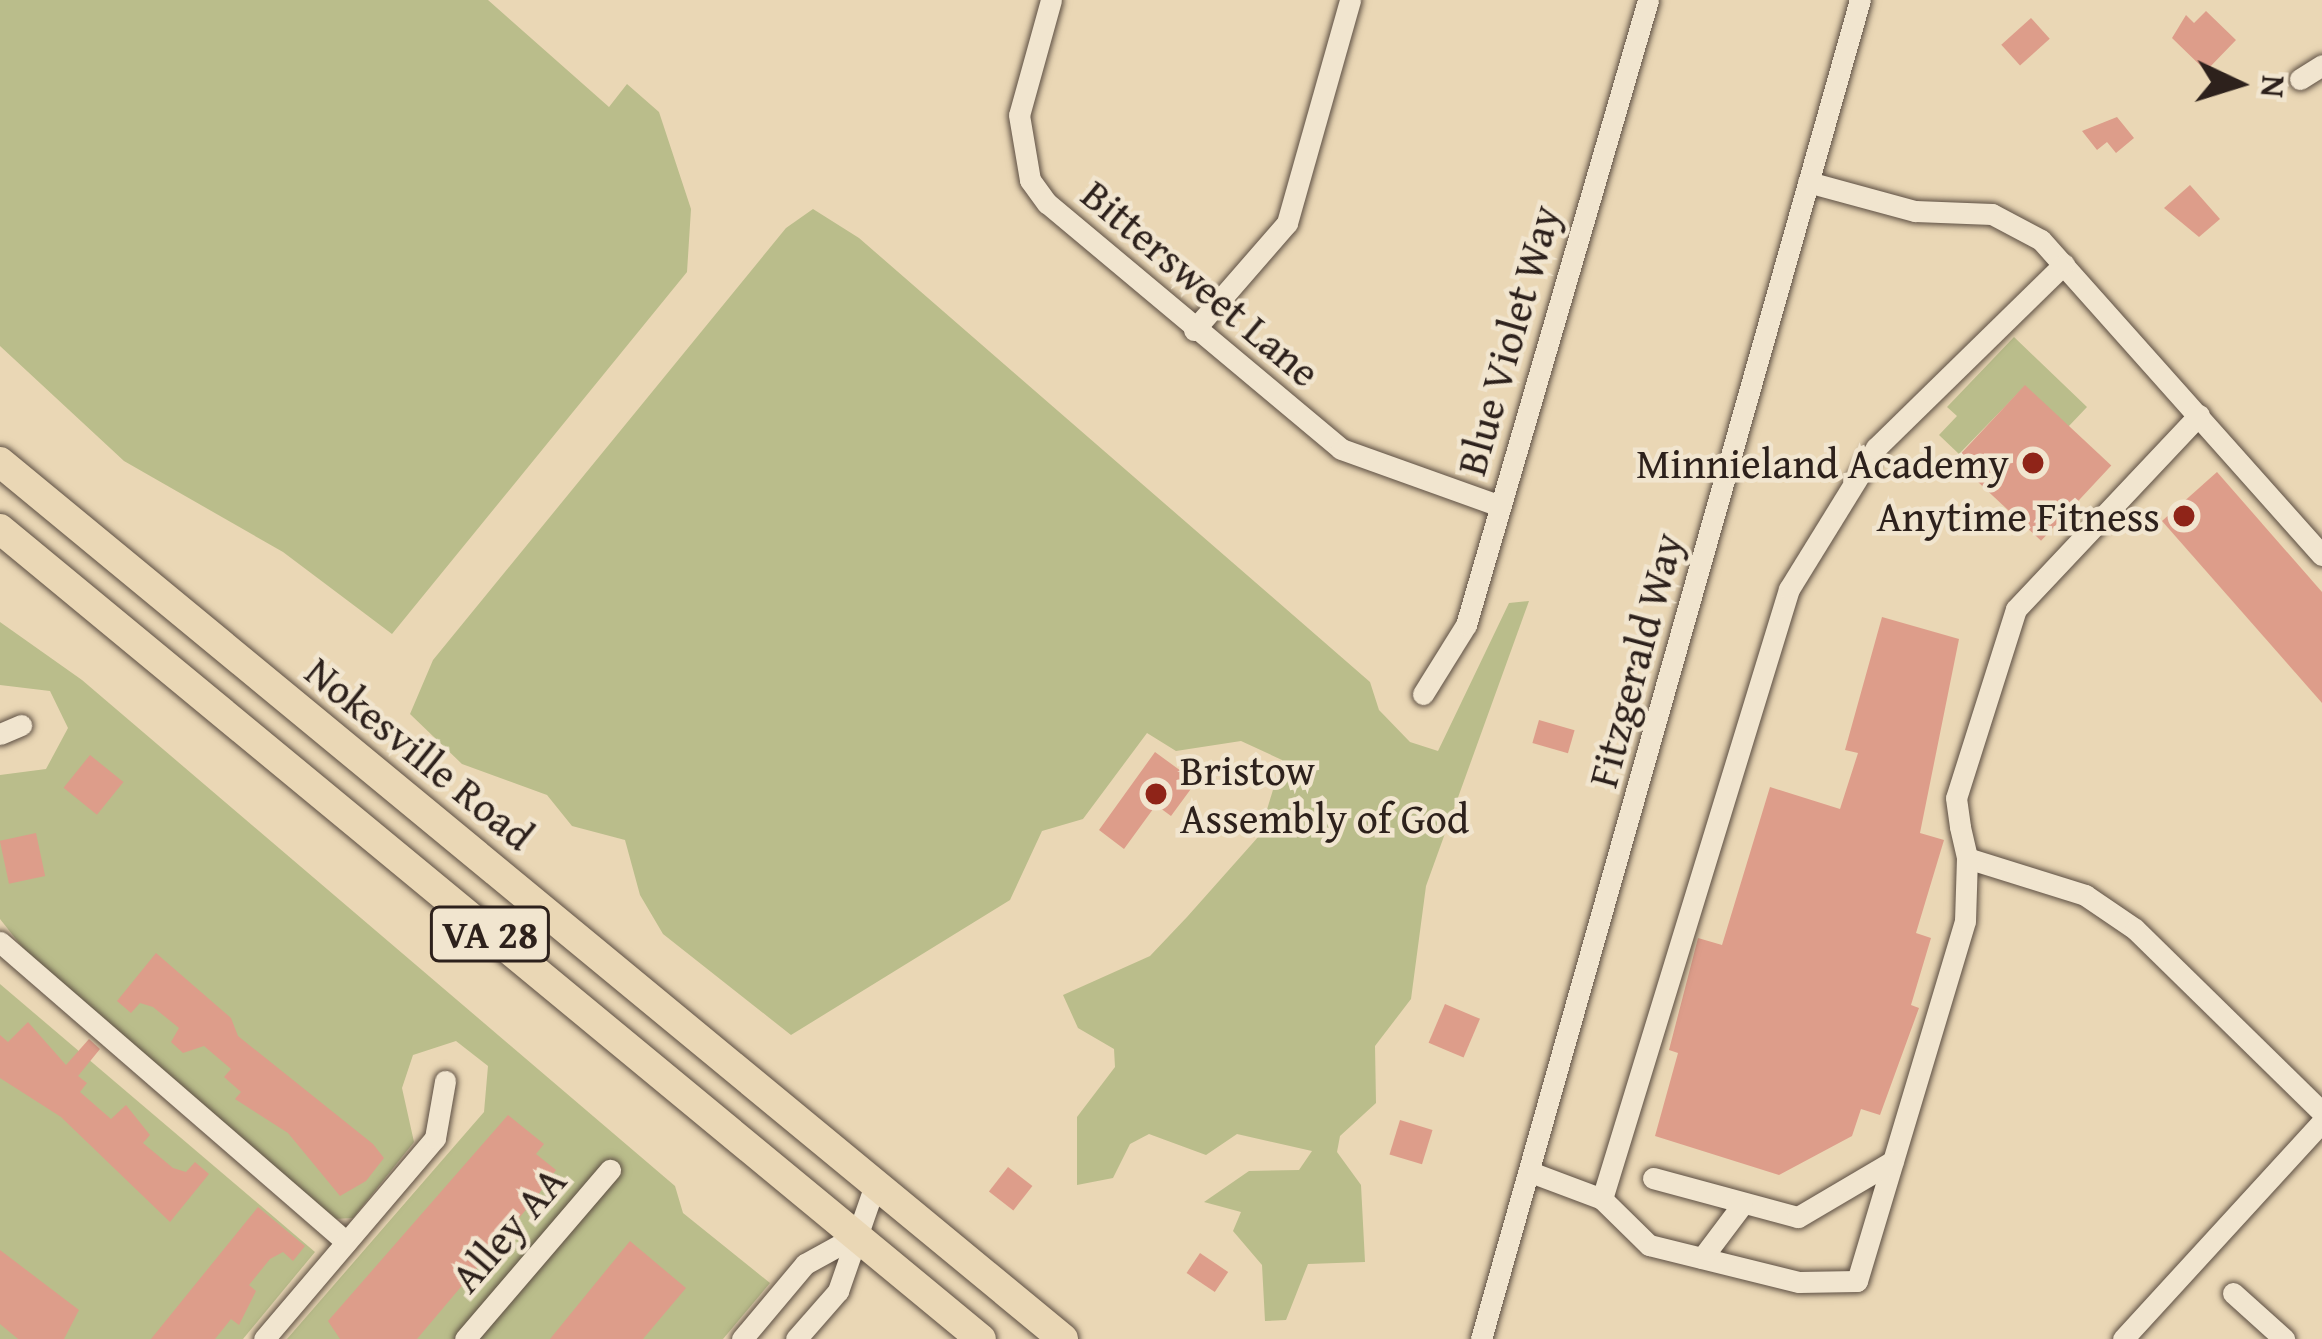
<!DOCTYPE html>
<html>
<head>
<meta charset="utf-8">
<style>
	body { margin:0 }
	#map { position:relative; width:2322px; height:1339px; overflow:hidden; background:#ead7b5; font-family:"Gentium Book Plus",serif }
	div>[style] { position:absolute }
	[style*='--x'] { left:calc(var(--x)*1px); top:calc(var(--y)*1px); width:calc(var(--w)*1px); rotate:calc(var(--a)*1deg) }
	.green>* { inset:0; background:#babd8b }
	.building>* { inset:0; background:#dd9d8a; transform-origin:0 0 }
	.roads { filter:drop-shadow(0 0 3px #5c4e42) drop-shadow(0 0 3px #5c4e42) }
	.minor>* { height:21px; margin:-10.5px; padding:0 10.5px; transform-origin:10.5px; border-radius:10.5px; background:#f1e5cf }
	.highway>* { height:30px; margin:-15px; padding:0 15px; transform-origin:15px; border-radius:15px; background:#ead7b5 }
	.dots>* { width:33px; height:33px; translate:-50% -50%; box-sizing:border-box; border:6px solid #f1e5cf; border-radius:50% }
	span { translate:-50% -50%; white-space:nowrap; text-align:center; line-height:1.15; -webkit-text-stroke:9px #f1e5cf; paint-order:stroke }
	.shield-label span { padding:3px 9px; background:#f1e5cf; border:3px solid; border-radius:9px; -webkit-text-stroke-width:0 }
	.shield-label { font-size:39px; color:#2d211c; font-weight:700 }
	.street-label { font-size:42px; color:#2d211c }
	.poi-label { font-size:42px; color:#2d211c }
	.right { translate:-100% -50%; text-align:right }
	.left { translate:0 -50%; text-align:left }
	.north { position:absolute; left:2178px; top:24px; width:120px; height:120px; -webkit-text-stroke:9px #f1e5cf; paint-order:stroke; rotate:94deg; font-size:33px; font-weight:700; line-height:48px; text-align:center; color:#2d211c }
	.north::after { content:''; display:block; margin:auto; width:42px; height:54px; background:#2d211c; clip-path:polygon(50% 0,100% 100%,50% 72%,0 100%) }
</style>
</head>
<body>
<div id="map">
	<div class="green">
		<i style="clip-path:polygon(0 0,488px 0,609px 107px,627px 84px,659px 112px,691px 209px,687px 272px,392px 634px,283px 552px,124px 461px,0 346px)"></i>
		<i style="clip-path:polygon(813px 209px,859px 238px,1370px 682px,1379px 710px,1410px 742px,1438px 751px,1509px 603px,1529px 601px,1426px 886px,1411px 999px,1375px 1046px,1376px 1103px,1340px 1136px,1337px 1152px,1361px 1185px,1365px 1262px,1308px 1264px,1286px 1320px,1265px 1321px,1262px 1265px,1233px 1231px,1241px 1212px,1204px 1202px,1249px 1171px,1299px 1170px,1312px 1151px,1237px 1134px,1206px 1155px,1149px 1134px,1130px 1144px,1113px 1178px,1077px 1185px,1077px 1117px,1115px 1067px,1114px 1049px,1078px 1028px,1063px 995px,1150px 956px,1187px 917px,1259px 836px,1282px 760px,1241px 741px,1176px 751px,1147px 733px,1083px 819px,1042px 831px,1010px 900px,791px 1035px,663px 934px,640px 895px,625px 840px,572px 826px,547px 795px,462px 764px,410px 714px,433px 660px,786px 228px)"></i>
		<i style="clip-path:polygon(2014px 337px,2087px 407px,2068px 427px,2025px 386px,1959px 454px,1939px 435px,1957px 416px,1947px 407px)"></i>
		<i style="clip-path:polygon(0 622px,82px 680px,675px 1186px,683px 1213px,770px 1283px,723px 1339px,287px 1339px,484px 1112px,488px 1066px,456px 1041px,413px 1055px,402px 1088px,414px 1142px,353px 1218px,334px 1219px,38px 967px,0 919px,0 775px,46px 769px,68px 728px,50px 691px,0 685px)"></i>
		<i style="clip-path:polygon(0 984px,315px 1252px,243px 1339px,0 1339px)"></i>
	</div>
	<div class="building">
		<i style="clip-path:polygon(2206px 11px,2236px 40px,2206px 71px,2172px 38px,2186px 15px,2194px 23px)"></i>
		<i style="left:2031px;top:18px;width:28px;height:40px;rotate:48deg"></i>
		<i style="clip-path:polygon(2117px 117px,2134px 138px,2116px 153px,2107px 142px,2097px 150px,2082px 131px)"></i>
		<i style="clip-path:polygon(2190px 185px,2220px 219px,2199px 237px,2164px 208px)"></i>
		<i style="left:2025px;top:385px;width:118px;height:103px;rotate:43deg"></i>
		<i style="clip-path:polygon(2217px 472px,2322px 592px,2322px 703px,2162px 521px)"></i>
		<i style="clip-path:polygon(1882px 617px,1959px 639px,1920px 833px,1944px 840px,1916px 933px,1931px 938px,1911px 1005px,1919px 1008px,1880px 1115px,1861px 1109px,1852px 1136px,1779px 1175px,1655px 1136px,1678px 1053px,1669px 1050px,1698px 938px,1722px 945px,1770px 787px,1840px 809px,1858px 753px,1845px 750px)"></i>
		<i style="left:1539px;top:720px;width:37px;height:24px;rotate:16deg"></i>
		<i style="clip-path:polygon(1155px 752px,1196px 782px,1171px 816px,1156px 805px,1124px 849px,1099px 830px)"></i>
		<i style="left:90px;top:755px;width:43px;height:42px;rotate:39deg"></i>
		<i style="left:36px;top:833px;width:44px;height:37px;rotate:78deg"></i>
		<i style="clip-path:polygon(156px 953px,231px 1018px,238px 1036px,373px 1144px,384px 1158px,366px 1181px,340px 1196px,288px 1133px,235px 1099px,241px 1092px,224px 1077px,231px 1069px,204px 1046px,183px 1053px,171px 1042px,179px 1028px,153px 1007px,140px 1003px,131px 1013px,117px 1001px)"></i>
		<i style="left:1445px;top:1004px;width:38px;height:42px;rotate:23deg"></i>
		<i style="clip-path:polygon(28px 1022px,66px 1065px,89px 1039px,100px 1049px,78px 1076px,87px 1083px,80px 1092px,111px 1119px,126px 1105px,150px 1135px,143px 1143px,173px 1168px,186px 1172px,195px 1162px,209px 1174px,170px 1222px,61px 1117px,0 1078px,0 1035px,8px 1042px)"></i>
		<i style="clip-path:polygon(508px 1115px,544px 1144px,536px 1154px,556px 1170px,535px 1199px,417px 1339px,340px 1339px,328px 1321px)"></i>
		<i style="left:1400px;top:1120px;width:34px;height:36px;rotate:17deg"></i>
		<i style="left:1008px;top:1167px;width:31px;height:31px;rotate:38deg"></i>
		<i style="clip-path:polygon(258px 1207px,305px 1246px,293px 1261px,283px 1252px,270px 1259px,249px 1285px,256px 1291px,239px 1325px,231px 1319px,215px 1339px,151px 1339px)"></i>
		<i style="clip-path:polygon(630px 1241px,686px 1288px,643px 1339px,550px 1339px)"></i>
		<i style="clip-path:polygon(0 1250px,79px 1310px,64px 1339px,18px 1339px,0 1324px)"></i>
		<i style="left:1200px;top:1253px;width:34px;height:24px;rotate:34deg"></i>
	</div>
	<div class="roads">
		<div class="minor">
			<i style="--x:1051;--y:0;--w:119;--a:105.5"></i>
			<i style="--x:1019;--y:115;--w:66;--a:80.4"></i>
			<i style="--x:1030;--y:180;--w:29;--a:54"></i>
			<i style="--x:1047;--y:203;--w:383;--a:39.9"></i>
			<i style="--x:1341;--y:449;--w:169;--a:19.7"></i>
			<i style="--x:2300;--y:79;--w:26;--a:-32"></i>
			<i style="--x:1808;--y:182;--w:111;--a:15.2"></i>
			<i style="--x:1915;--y:211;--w:77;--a:2.2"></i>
			<i style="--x:1992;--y:214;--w:55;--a:28"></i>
			<i style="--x:2041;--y:240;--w:422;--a:48.3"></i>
			<i style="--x:1194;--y:330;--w:142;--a:-49"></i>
			<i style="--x:1287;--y:223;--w:232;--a:-74.2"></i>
			<i style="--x:2199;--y:415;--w:267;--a:133.3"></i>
			<i style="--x:2016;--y:609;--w:198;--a:107.6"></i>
			<i style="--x:1956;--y:798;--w:29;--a:82"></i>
			<i style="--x:1960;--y:827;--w:32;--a:77"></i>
			<i style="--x:1967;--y:858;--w:124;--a:17.4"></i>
			<i style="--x:2085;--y:895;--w:60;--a:34.2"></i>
			<i style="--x:2135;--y:929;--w:262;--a:44.4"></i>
			<i style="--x:1423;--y:694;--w:81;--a:-58.1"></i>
			<i style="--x:1466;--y:625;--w:651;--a:-73.76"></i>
			<i style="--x:0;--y:734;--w:23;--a:-23"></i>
			<i style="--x:0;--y:942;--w:458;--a:40.9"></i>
			<i style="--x:1533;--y:1173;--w:74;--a:20.6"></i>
			<i style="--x:1602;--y:1199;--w:66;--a:44.4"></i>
			<i style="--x:1649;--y:1245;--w:154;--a:13.9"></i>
			<i style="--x:1799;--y:1282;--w:58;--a:-1"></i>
			<i style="--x:1857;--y:1281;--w:376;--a:-73.3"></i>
			<i style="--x:1965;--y:921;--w:63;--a:-88.2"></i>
			<i style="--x:1653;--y:1178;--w:150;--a:15.1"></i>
			<i style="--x:1798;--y:1217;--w:110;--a:-30.5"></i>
			<i style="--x:1602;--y:1199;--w:638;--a:-72.96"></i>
			<i style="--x:1789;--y:589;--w:166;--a:-58.3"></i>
			<i style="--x:1876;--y:448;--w:263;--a:-44.4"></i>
			<i style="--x:1702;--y:1258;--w:66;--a:-53"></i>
			<i style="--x:2233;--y:1293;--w:69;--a:42"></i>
			<i style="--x:264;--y:1339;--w:264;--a:-49.6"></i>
			<i style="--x:435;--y:1138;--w:58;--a:-80"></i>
			<i style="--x:465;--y:1339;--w:223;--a:-49.4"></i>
			<i style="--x:742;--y:1339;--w:98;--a:-50"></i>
			<i style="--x:805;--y:1264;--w:58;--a:-28.8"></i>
			<i style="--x:796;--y:1339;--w:64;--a:-48.8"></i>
			<i style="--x:838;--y:1291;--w:115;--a:-70.8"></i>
			<i style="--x:1481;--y:1339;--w:1392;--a:-74.2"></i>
			<i style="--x:2123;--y:1339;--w:294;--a:-47.5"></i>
		</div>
		<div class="highway">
			<i style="--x:0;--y:462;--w:1378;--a:39.52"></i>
			<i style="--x:0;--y:529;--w:1272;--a:39.55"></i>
		</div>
	</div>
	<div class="dots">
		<i style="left:2033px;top:463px;background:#8f2418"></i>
		<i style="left:2184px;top:516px;background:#8f2418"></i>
		<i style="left:1156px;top:794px;background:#8f2418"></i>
	</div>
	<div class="shield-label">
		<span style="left:490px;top:934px">VA 28</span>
	</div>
	<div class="street-label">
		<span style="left:1201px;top:283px;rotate:40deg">Bittersweet Lane</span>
		<span style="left:1508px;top:340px;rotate:-74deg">Blue Violet Way</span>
		<span style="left:1635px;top:660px;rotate:-75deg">Fitzgerald Way</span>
		<span style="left:420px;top:753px;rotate:39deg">Nokesville Road</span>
		<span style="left:508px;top:1229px;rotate:-49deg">Alley AA</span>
	</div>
	<div class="poi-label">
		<span class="right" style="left:2009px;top:463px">Minnieland Academy</span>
		<span class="right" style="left:2160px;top:516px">Anytime Fitness</span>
		<span class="left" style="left:1180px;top:794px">Bristow<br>Assembly of God</span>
	</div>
	<div class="north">N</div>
</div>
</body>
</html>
